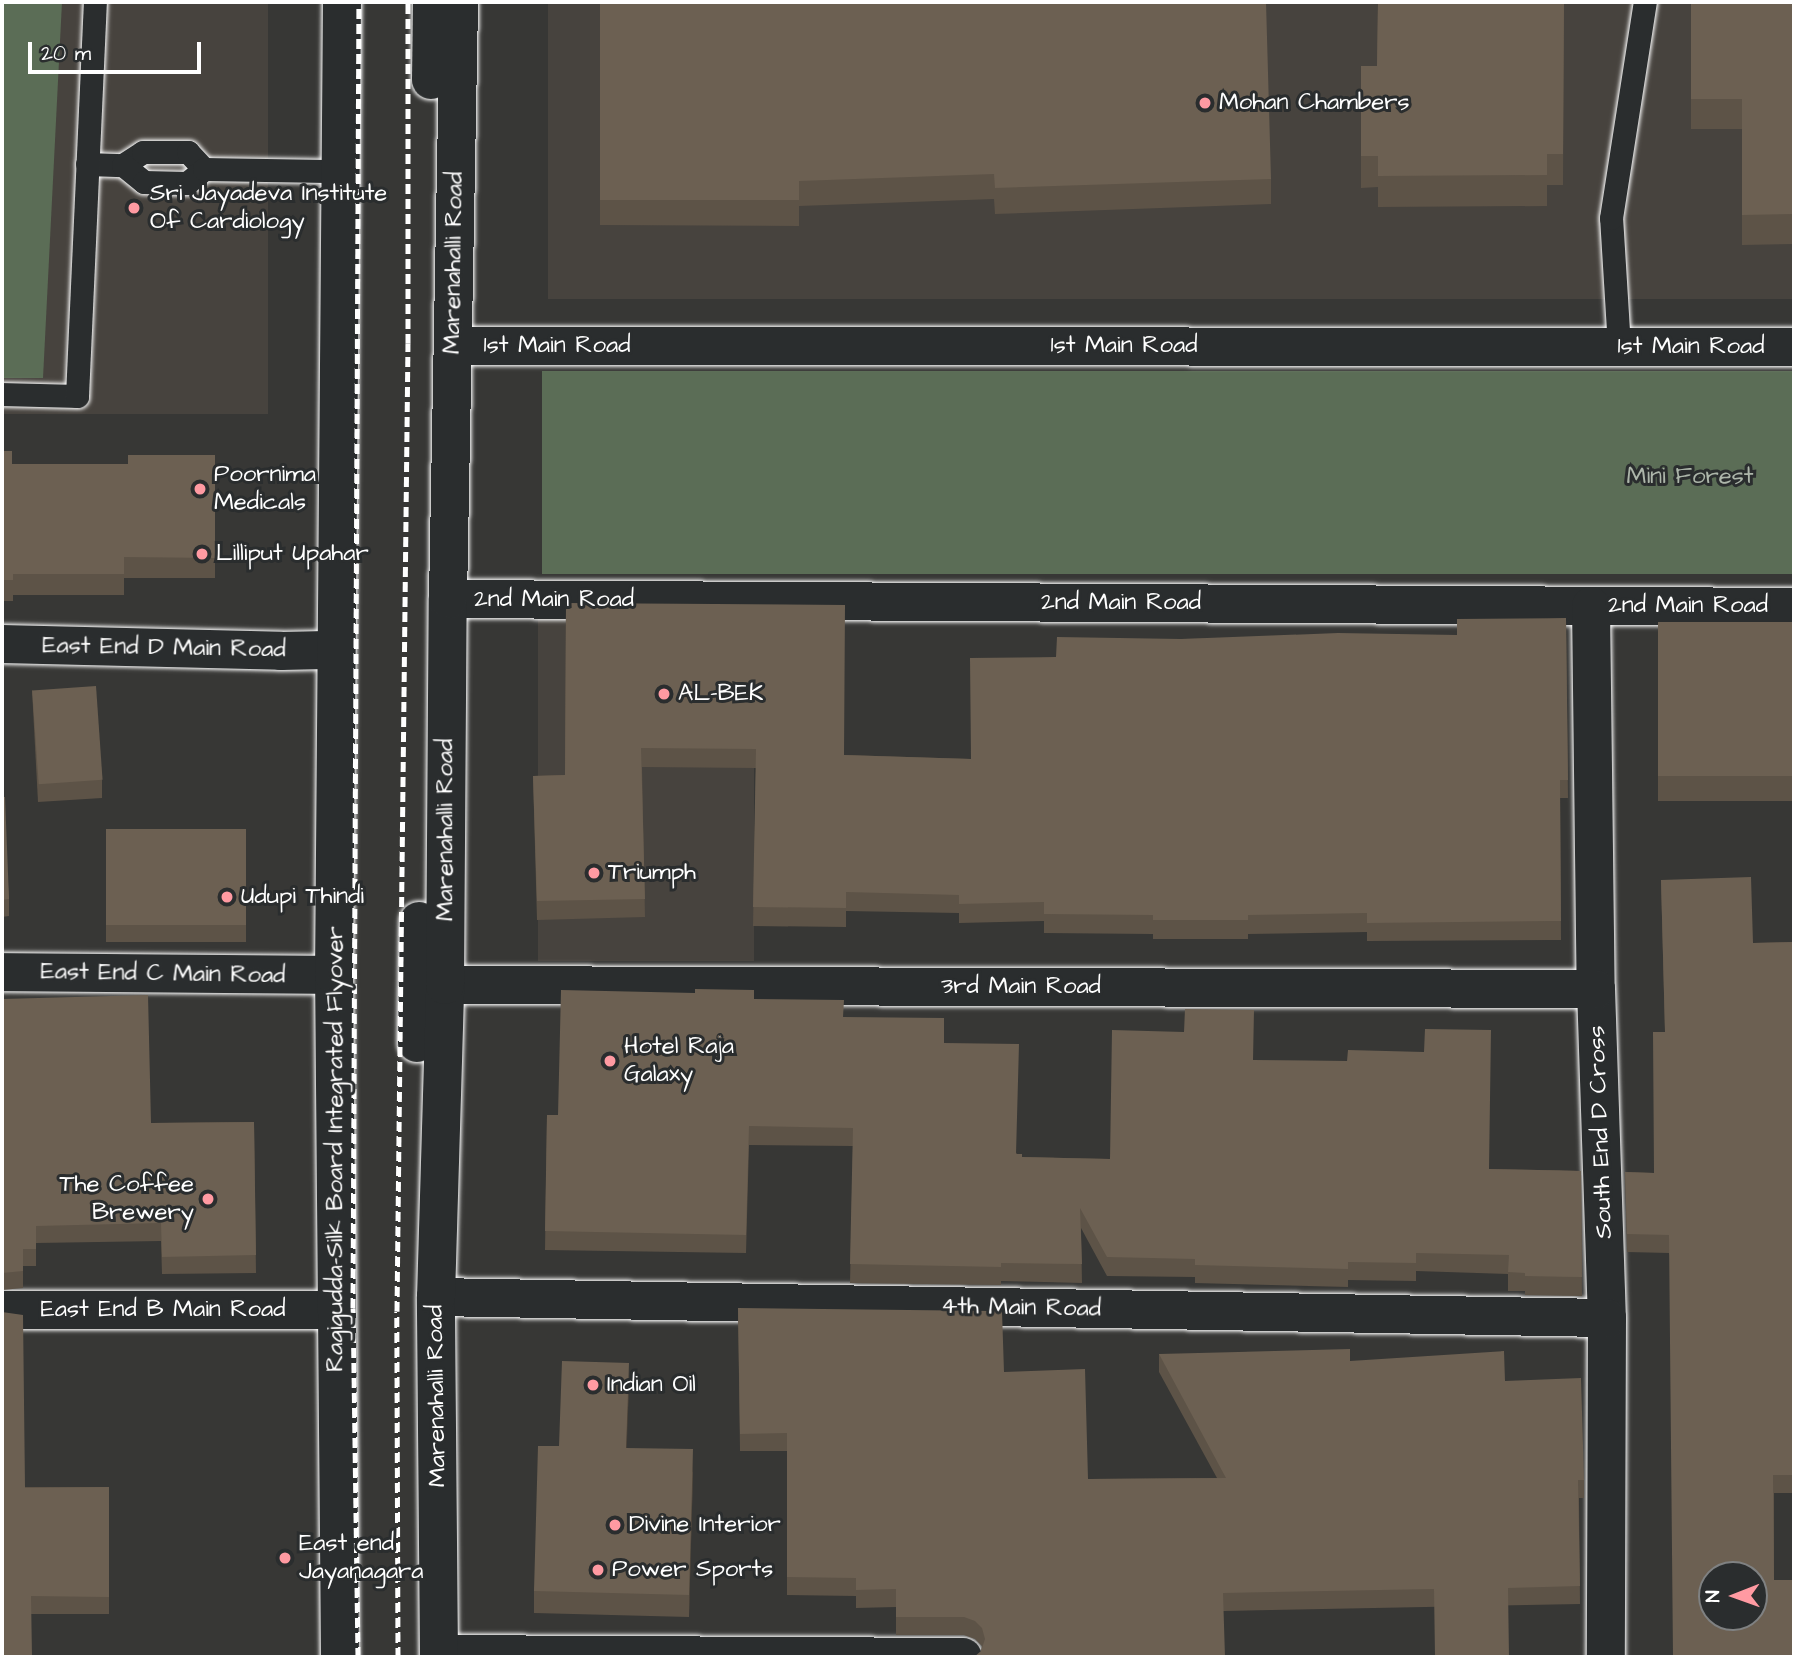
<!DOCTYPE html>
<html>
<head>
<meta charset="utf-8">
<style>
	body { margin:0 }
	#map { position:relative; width:1796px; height:1659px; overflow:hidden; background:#373735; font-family:"Architects Daughter",sans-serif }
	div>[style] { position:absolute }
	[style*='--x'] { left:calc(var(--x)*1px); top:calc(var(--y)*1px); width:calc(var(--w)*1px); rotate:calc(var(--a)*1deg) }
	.built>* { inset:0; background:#47433e; transform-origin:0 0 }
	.green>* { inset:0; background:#5b6d56; transform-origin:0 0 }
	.roads { filter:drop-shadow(0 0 2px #fff) drop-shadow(0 0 2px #fff) }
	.service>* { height:23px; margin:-11.5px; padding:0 11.5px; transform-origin:11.5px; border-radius:11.5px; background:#2a2d2e }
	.minor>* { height:38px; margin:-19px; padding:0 19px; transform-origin:19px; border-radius:19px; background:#2a2d2e }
	.primary>* { height:38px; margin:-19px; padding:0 19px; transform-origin:19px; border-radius:19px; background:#2a2d2e }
	.rail>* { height:5px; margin-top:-2.5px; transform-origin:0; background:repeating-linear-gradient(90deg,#fff 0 10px,transparent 0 15px) }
	.wall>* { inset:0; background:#5d5347; transform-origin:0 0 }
	.shaded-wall>* { inset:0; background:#4c4339 }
	.building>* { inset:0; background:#6c6052; transform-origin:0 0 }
	.dots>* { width:19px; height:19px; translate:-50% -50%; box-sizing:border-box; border:4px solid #2a2d2e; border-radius:50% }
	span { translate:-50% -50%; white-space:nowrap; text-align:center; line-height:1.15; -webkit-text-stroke:6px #2a2d2e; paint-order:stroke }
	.poi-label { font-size:24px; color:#fff }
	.left { translate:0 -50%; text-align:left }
	.right { translate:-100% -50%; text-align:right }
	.street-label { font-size:24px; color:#fff }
	.park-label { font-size:24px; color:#adb6aa }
	.frame { position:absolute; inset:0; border:4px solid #fff; pointer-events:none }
	.north { position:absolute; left:1698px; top:1561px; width:70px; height:70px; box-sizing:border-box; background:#2a2d2e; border:2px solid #7f8182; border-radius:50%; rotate:269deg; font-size:19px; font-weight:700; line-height:28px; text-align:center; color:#fff }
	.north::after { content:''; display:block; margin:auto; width:24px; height:32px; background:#ff9aa2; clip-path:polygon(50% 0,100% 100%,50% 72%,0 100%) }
	.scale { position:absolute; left:28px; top:42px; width:173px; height:32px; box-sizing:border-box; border:4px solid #fff; border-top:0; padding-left:9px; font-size:21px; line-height:24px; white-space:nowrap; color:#fff; -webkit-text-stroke:5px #2a2d2e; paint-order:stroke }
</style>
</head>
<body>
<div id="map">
	<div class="built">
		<i style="left:2px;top:2px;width:266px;height:412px"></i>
		<i style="left:548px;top:2px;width:1246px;height:297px"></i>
		<i style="left:538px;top:607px;width:216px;height:354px"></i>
	</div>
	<div class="green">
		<i style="clip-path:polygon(2px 2px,62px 2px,43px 378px,2px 378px)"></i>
		<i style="left:542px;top:371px;width:1252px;height:203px"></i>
	</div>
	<div class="roads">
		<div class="service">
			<i style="--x:87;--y:164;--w:36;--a:2"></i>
			<i style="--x:123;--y:165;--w:24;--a:-33"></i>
			<i style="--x:143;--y:152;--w:45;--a:0"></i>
			<i style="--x:188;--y:152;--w:23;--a:47"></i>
			<i style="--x:123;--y:165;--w:27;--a:39"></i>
			<i style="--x:144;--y:182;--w:43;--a:1.3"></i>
			<i style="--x:187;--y:183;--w:22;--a:-39"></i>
			<i style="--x:204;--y:169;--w:123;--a:0.9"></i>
			<i style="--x:1619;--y:347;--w:129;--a:-93.5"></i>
			<i style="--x:1611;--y:218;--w:219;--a:-81.1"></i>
			<i style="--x:2;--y:394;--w:75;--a:1.5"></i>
			<i style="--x:77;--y:396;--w:394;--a:-87.4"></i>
		</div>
		<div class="minor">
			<i style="--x:453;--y:346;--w:1341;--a:0.04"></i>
			<i style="--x:448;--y:599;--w:1346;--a:0.34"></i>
			<i style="--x:1591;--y:606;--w:383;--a:89.3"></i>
			<i style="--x:1596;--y:989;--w:329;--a:88.1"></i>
			<i style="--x:1607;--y:1318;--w:339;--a:90.2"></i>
			<i style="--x:2;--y:644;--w:279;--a:1.4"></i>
			<i style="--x:281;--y:651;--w:45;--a:-1.3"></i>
			<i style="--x:2;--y:972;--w:321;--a:0.5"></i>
			<i style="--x:445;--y:985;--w:1151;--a:0.2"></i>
			<i style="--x:436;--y:1297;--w:1171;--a:1.03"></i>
			<i style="--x:2;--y:1310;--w:323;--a:0"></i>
			<i style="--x:439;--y:1654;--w:524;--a:0.33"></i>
		</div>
		<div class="primary">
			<i style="--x:431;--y:80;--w:78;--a:-89.3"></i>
			<i style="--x:417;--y:1043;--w:122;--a:-89.1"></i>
			<i style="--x:340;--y:1657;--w:682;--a:-90.5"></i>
			<i style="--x:334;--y:975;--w:973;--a:-89.53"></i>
			<i style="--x:439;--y:1657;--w:360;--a:-90.5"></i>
			<i style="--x:436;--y:1297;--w:312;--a:-88.3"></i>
			<i style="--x:445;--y:985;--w:386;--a:-89.6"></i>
			<i style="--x:448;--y:599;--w:597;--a:-88.94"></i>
		</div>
	</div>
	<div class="rail">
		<i style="--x:358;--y:1657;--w:349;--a:-90.8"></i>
		<i style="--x:353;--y:1308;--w:1306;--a:-89.74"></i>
		<i style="--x:398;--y:1657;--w:346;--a:-90.2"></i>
		<i style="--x:397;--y:1311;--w:968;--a:-89.35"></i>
		<i style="--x:408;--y:343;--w:341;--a:-90"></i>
	</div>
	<div class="wall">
		<i style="clip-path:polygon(600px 2px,1271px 179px,1271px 204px,995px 214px,994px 199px,799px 206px,799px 226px,600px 225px)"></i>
		<i style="clip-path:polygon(1365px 2px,1564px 2px,1563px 185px,1547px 185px,1547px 206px,1378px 207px,1378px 187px,1361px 188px,1361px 66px,1377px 66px,1378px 2px)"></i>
		<i style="clip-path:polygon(1691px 2px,1794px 2px,1794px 244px,1742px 245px,1742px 129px,1691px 129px)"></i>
		<i style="clip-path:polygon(2px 451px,12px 464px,128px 464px,215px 455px,215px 578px,124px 578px,124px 595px,13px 595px,13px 601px,2px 601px)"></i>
		<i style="clip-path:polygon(566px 603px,844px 755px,971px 759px,1056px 657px,1181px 639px,1457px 635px,1566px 618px,1568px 798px,1560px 798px,1561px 940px,1367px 941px,1367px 932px,1248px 934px,1248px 939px,1153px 939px,1153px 934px,1044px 933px,1044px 921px,959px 923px,959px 913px,846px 911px,846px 927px,753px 926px,756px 768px,642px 767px,645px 917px,537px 920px,533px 776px,565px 775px)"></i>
		<i style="left:1658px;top:622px;width:136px;height:179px"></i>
		<i style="clip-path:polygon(32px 690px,102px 780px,102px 798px,38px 802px)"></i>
		<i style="clip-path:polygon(2px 797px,9px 899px,9px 916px,2px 917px)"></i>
		<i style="left:106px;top:829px;width:140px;height:113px"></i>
		<i style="clip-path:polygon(1661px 880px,1753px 943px,1794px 942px,1794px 1493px,1774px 1493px,1774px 1580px,1794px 1657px,1669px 1253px,1627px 1252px,1625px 1172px,1654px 1173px,1665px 1032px)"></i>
		<i style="clip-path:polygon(695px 993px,754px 999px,844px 1017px,944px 1043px,1017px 1154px,1022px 1157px,1110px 1159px,1254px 1060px,1489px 1169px,1581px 1171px,1582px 1296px,1525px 1295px,1525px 1291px,1508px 1291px,1508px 1274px,1416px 1271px,1416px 1281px,1348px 1280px,1348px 1287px,1195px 1283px,1195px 1277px,1107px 1276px,1081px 1228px,1082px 1283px,1001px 1281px,1001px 1285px,850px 1283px,853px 1146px,749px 1145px,746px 1253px,545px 1250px,547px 1115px,558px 1115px)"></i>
		<i style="clip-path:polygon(2px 999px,151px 1123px,254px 1122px,256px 1273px,162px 1274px,161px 1241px,36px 1243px,36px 1266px,23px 1266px,23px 1288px,2px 1290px)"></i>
		<i style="clip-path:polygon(738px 1308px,1004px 1372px,1088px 1479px,1217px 1478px,1159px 1372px,1159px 1354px,1350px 1361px,1505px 1381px,1584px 1480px,1584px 1498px,1579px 1498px,1580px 1604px,1224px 1611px,981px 1651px,982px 1646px,975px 1639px,964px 1635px,896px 1635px,896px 1607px,856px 1608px,856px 1596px,787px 1595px,787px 1451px,740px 1451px)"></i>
		<i style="clip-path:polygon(629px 1386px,626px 1448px,693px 1472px,689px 1617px,534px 1613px,534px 1591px,559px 1446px)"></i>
		<i style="left:109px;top:1487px;width:127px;height:84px;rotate:90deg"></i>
	</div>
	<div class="shaded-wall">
		<i style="clip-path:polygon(629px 1363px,629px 1386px,626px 1470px,626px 1448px)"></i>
		<i style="clip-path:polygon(693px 1449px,693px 1472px,689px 1617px,689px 1595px)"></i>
	</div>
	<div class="building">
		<i style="clip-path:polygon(600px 2px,1266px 2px,1271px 179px,995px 188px,994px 174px,799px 181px,799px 200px,600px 200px)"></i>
		<i style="clip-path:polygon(1378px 2px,1564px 2px,1563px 154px,1547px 154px,1547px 175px,1378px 176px,1378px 156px,1361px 156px,1361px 66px,1377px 66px)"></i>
		<i style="clip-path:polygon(1691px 2px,1794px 2px,1794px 214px,1742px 215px,1742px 99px,1691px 99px)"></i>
		<i style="clip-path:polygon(2px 451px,12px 451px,12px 464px,128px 464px,128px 455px,215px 455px,215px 558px,124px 557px,124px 574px,13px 574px,13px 580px,2px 580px)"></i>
		<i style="clip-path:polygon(566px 603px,845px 605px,844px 755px,971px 759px,970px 658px,1056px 657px,1057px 637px,1181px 639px,1338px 633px,1457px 635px,1457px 619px,1566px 618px,1568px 780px,1560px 780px,1561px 921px,1367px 923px,1367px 913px,1248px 915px,1248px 920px,1153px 920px,1153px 915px,1044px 914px,1044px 902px,959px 904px,959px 895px,846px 892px,846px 908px,753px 907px,756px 749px,641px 748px,645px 899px,537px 901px,533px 776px,565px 775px)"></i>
		<i style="left:1658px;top:622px;width:136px;height:154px"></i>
		<i style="left:96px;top:686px;width:94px;height:64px;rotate:86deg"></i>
		<i style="clip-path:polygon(2px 797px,5px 797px,9px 899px,2px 900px)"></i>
		<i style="left:106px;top:829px;width:140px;height:96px"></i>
		<i style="clip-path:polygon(evenodd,1751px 877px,1753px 943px,1794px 942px,1794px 1475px,1773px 1475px,1774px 1580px,1794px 1580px,1794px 1657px,1673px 1657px,1669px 1235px,1627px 1234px,1625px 1172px,1654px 1173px,1653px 1032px,1665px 1032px,1661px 880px,1751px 877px,1712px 1575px,1754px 1575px,1754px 1617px,1712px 1617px,1712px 1575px)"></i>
		<i style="clip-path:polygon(695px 989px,754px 990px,754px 999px,844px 1000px,843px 1017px,944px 1018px,944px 1043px,1019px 1044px,1016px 1154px,1022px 1154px,1022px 1157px,1110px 1159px,1112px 1030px,1184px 1032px,1185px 1009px,1254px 1010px,1253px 1060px,1347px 1061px,1348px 1050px,1424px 1052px,1425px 1029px,1491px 1030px,1489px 1169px,1581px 1171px,1582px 1277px,1525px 1276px,1525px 1273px,1508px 1272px,1509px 1255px,1416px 1253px,1416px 1263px,1348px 1262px,1348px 1269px,1195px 1265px,1195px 1259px,1107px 1257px,1080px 1208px,1082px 1264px,1001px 1263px,1001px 1267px,850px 1264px,853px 1128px,749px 1126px,746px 1235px,545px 1231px,547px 1115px,558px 1115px,561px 990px,695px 993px)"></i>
		<i style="clip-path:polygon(148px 995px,151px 1123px,254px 1122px,256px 1255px,162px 1257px,161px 1223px,36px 1226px,36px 1249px,23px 1249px,23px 1271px,2px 1273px,2px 999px)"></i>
		<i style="clip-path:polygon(738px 1308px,1002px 1311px,1004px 1372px,1085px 1369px,1088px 1479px,1226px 1478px,1159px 1354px,1350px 1349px,1350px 1361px,1504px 1351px,1505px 1381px,1581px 1378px,1584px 1480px,1578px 1480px,1580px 1586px,1508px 1588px,1509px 1657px,1435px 1657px,1434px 1589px,1223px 1593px,1225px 1657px,974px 1657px,981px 1651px,985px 1639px,982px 1628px,975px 1621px,964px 1617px,896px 1617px,896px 1589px,856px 1590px,856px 1578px,787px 1577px,787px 1433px,740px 1434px)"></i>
		<i style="clip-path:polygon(2px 1312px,23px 1315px,25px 1488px,109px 1487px,109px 1597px,31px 1596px,32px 1657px,2px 1657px)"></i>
		<i style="clip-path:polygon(562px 1361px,629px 1363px,626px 1448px,693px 1449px,689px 1595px,534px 1591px,538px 1446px,559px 1446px)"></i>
	</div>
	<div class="dots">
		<i style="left:1205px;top:103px;background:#ff9aa2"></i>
		<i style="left:134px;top:208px;background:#ff9aa2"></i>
		<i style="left:200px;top:489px;background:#ff9aa2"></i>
		<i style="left:202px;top:554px;background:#ff9aa2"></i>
		<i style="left:664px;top:694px;background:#ff9aa2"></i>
		<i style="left:594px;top:873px;background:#ff9aa2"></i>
		<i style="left:227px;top:897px;background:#ff9aa2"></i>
		<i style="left:610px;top:1061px;background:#ff9aa2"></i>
		<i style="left:208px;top:1199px;background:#ff9aa2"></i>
		<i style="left:593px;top:1385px;background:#ff9aa2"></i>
		<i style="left:615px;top:1525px;background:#ff9aa2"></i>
		<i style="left:285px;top:1558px;background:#ff9aa2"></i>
		<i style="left:598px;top:1570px;background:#ff9aa2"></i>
	</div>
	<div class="poi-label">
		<span class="left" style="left:1219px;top:103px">Mohan Chambers</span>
		<span class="left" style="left:150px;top:208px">Sri Jayadeva Institute<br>Of Cardiology</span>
		<span class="left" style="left:214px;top:489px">Poornima<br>Medicals</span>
		<span class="left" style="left:216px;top:554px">Lilliput Upahar</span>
		<span class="left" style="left:678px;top:694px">AL-BEK</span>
		<span class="left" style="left:608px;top:873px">Triumph</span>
		<span class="left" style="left:241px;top:897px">Udupi Thindi</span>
		<span class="left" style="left:624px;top:1061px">Hotel Raja<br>Galaxy</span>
		<span class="right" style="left:194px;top:1199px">The Coffee<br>Brewery</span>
		<span class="left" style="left:607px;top:1385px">Indian Oil</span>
		<span class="left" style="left:629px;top:1525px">Divine Interior</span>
		<span class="left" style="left:299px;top:1558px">East end<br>Jayanagara</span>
		<span class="left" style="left:612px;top:1570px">Power Sports</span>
	</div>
	<div class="street-label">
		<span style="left:454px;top:263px;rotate:-89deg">Marenahalli Road</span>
		<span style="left:557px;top:346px">1st Main Road</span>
		<span style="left:1124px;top:346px">1st Main Road</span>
		<span style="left:1691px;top:347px">1st Main Road</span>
		<span style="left:554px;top:600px">2nd Main Road</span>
		<span style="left:1121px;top:603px">2nd Main Road</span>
		<span style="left:1688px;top:606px">2nd Main Road</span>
		<span style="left:164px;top:648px;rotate:1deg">East End D Main Road</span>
		<span style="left:446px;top:830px;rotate:-90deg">Marenahalli Road</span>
		<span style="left:163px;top:974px;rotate:1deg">East End C Main Road</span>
		<span style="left:1021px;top:987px">3rd Main Road</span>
		<span style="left:1601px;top:1132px;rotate:-92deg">South End D Cross</span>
		<span style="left:336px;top:1149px;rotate:-90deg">Ragigudda-Silk Board Integrated Flyover</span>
		<span style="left:1021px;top:1308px;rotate:1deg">4th Main Road</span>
		<span style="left:163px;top:1310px">East End B Main Road</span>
		<span style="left:437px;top:1396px;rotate:-91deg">Marenahalli Road</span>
	</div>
	<div class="park-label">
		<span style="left:1690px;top:477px">Mini Forest</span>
	</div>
	<div class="frame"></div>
	<div class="north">N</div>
	<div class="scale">20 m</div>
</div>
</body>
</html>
